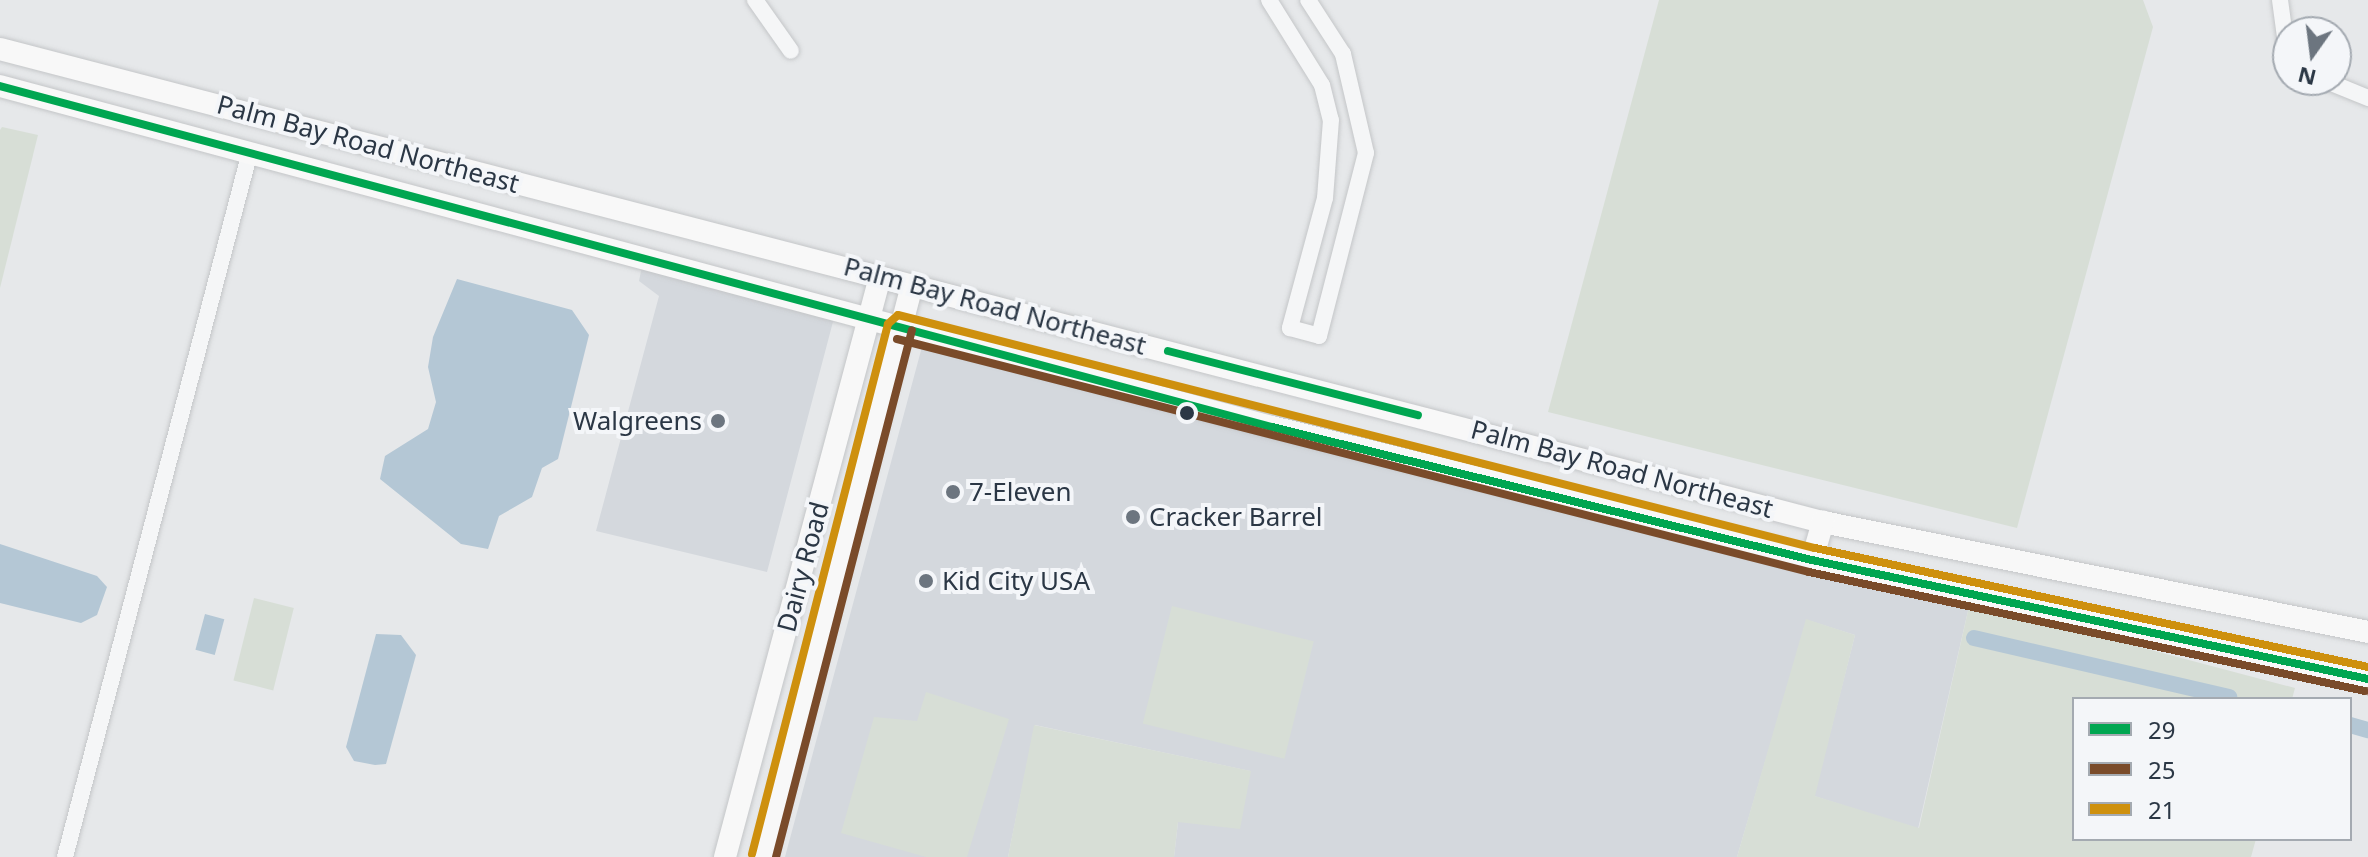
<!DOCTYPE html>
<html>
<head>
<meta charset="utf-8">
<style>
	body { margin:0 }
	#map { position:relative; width:2368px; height:857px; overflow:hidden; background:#e6e8ea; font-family:"Noto Sans",sans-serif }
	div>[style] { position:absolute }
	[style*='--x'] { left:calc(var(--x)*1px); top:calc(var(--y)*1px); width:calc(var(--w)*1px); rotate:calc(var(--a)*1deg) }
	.built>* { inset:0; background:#d4d8dd }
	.green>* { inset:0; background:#d7ded6; transform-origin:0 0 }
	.water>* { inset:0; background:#b4c7d5; transform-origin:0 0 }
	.canal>* { height:16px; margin:-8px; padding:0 8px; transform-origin:8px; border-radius:8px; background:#b4c7d5 }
	.roads { filter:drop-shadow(0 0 2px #c4c6c8) drop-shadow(0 0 2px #c4c6c8) }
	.street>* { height:16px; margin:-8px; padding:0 8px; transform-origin:8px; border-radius:8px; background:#f5f6f7 }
	.secondary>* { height:22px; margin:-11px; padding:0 11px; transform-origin:11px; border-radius:11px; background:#f8f8f8 }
	.bus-1>* { height:8px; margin:-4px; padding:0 4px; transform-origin:4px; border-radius:4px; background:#00a651 }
	.bus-2>* { height:8px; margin:-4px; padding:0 4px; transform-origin:4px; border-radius:4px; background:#7a4b2a }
	.bus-3>* { height:8px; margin:-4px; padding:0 4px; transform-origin:4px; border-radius:4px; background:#ce900e }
	.dots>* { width:22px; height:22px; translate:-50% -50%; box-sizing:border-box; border:4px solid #f4f6f9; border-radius:50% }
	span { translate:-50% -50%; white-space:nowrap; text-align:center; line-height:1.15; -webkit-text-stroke:8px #f4f6f9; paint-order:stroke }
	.street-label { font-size:26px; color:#2b3745 }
	.poi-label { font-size:26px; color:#2b3745 }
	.right { translate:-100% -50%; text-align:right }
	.left { translate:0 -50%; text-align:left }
	.legend { position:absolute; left:2072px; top:697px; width:280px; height:144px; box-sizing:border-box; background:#f4f6f9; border:2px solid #a4aab1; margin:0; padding:10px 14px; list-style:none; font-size:24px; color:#2b3745 }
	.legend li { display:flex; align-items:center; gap:16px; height:40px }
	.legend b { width:40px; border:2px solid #a4aab1 }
	.north { position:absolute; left:2272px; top:16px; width:80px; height:80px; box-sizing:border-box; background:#f4f6f9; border:2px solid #a4aab1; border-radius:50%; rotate:194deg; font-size:22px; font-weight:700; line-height:32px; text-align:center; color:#2b3745 }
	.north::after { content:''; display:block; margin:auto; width:28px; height:36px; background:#6c757f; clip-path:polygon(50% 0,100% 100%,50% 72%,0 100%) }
</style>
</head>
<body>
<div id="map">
	<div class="built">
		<i style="clip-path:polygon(642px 266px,834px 318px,767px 572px,596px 531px,659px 296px,639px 281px)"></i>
		<i style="clip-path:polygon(923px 343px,1970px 602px,1918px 829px,1814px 796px,1855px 635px,1807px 620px,1737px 857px,1174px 857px,1178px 822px,1250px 771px,1035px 725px,1008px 857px,785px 857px)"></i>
	</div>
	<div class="green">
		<i style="clip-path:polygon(1659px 0,2143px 0,2153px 27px,2017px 528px,1548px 412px)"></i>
		<i style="clip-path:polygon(2px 127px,38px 135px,0 288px,0 130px)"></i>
		<i style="left:254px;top:598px;width:41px;height:85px;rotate:14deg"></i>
		<i style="clip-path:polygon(1970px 602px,2295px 688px,2292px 699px,2074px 699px,2074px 839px,2256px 839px,2251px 857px,1737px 857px,1806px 619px,1855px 635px,1815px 796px,1919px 828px)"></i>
		<i style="left:1172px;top:606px;width:146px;height:121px;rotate:14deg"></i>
		<i style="clip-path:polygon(926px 692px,1009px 719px,967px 857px,926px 857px,841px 833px,874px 717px,917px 721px)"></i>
		<i style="clip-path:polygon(1034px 725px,1251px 771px,1240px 829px,1178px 822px,1174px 857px,1008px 857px)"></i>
	</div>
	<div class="water">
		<i style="clip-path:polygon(457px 279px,572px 310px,589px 335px,558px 459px,542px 468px,532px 497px,499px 516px,488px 549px,461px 544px,380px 479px,385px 456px,428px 429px,436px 402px,428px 367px,433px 337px)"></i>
		<i style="clip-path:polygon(0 544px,97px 576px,107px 587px,97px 615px,81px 623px,0 603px)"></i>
		<i style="left:205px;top:614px;width:20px;height:37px;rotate:15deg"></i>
		<i style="clip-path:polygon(376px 634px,401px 635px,416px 655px,386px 764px,375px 765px,354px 761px,346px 747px)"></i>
	</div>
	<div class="canal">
		<i style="--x:1974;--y:638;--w:262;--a:13"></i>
		<i style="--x:2350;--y:725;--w:19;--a:16"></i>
	</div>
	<div class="roads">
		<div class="street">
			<i style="--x:755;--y:0;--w:62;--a:54.8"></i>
			<i style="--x:1269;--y:0;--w:100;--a:58.1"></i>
			<i style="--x:1322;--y:85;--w:36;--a:76"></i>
			<i style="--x:1331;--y:120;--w:78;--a:94.4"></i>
			<i style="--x:1325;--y:198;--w:135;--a:105.1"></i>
			<i style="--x:1290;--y:328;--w:30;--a:15"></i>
			<i style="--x:1319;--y:336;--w:189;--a:-75.6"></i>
			<i style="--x:1366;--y:153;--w:102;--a:-103.1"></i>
			<i style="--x:1343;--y:54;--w:64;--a:-122.9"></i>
			<i style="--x:2280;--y:0;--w:60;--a:82.3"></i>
			<i style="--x:2324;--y:80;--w:48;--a:22.2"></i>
			<i style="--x:65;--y:857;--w:729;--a:-75.3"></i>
		</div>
		<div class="secondary">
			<i style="--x:0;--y:49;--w:1883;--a:14.55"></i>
			<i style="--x:1823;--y:522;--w:556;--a:11.41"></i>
			<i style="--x:0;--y:86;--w:1317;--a:15.01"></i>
			<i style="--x:1272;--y:427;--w:556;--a:13.84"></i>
			<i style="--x:1812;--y:560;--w:569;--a:12.08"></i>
			<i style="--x:1812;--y:560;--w:40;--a:-74"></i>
			<i style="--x:725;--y:857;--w:600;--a:-75.04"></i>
			<i style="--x:764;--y:857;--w:591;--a:-75.49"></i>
		</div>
	</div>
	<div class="bus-1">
		<i style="--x:0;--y:86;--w:1317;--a:15.01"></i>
		<i style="--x:1272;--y:427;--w:556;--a:13.84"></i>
		<i style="--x:1812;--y:560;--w:569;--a:12.08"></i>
		<i style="--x:1168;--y:351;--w:258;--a:14.4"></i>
	</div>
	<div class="bus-2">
		<i style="--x:897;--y:339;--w:941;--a:14.33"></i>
		<i style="--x:1809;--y:572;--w:569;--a:12.08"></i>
		<i style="--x:776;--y:857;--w:544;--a:-75.53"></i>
	</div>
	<div class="bus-3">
		<i style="--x:752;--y:854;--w:547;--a:-75.61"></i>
		<i style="--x:888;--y:324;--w:13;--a:-42"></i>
		<i style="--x:898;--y:315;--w:946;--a:14.26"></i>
		<i style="--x:1815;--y:548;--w:566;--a:12.14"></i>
	</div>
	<div class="dots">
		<i style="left:1187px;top:413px;background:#2b3745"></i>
		<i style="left:718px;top:421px;background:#6c757f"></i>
		<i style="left:953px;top:492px;background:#6c757f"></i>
		<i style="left:1133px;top:517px;background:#6c757f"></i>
		<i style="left:926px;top:581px;background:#6c757f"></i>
	</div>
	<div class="street-label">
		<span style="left:368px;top:144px;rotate:15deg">Palm Bay Road Northeast</span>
		<span style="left:995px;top:306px;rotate:15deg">Palm Bay Road Northeast</span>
		<span style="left:1622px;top:469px;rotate:15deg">Palm Bay Road Northeast</span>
		<span style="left:803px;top:567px;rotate:-75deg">Dairy Road</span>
	</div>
	<div class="poi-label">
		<span class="right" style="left:702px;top:421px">Walgreens</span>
		<span class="left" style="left:969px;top:492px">7-Eleven</span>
		<span class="left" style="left:1149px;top:517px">Cracker Barrel</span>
		<span class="left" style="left:942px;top:581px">Kid City USA</span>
	</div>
	<ul class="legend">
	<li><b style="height:10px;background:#00a651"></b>29</li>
	<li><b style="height:10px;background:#7a4b2a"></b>25</li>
	<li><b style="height:10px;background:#ce900e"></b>21</li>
	</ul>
	<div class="north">N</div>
</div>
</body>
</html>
